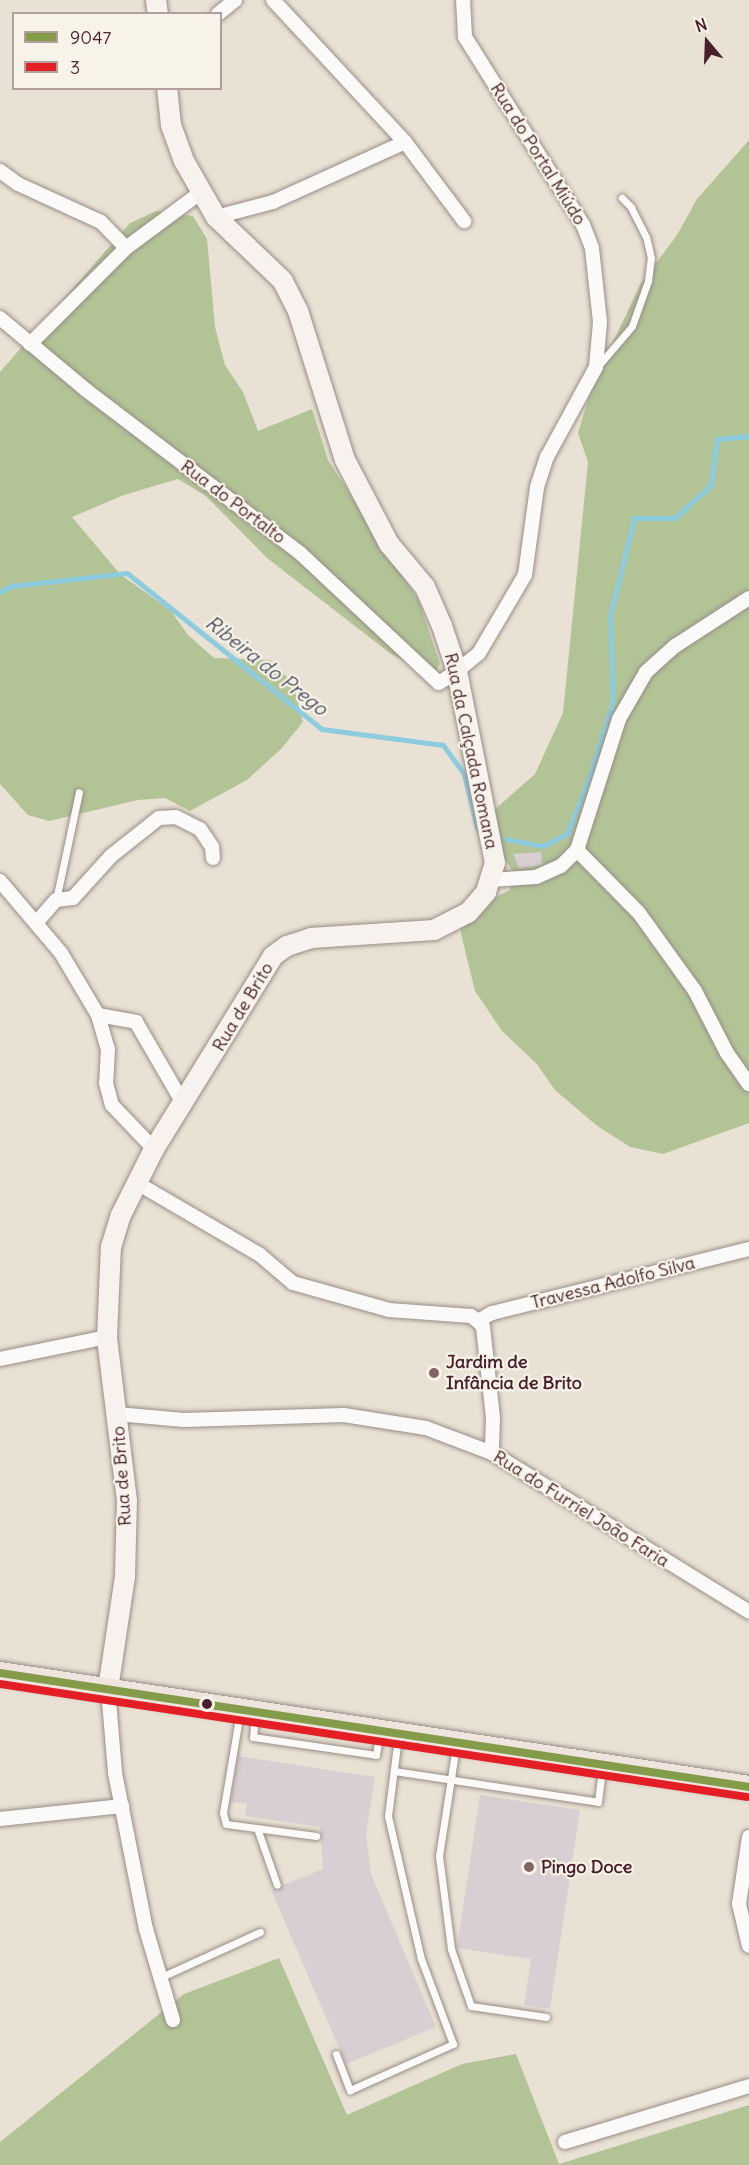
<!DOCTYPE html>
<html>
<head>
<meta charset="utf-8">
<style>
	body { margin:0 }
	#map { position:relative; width:749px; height:2165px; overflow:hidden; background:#e9e1d3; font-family:Delius,sans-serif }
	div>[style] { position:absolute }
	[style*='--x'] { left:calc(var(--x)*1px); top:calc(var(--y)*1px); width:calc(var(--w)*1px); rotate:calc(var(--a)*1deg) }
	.forest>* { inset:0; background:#b2c496 }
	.stream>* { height:5px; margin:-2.5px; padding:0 2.5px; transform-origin:2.5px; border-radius:2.5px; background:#8dcbde }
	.building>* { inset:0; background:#d9ced1 }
	.roads { filter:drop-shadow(0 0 2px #998d88) drop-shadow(0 0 2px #998d88) }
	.lane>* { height:7px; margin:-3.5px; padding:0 3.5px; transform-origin:3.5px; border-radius:3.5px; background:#fcfaf8 }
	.street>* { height:14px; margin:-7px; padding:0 7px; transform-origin:7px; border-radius:7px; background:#fcfaf8 }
	.secondary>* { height:20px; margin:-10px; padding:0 10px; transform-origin:10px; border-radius:10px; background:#f7f2ee }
	.primary>* { height:22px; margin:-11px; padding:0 11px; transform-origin:11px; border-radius:11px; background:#efe5de }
	.bus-1>* { height:8px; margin:-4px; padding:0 4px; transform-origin:4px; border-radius:4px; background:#849b4a }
	.bus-2>* { height:8px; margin:-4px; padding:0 4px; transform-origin:4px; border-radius:4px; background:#e41e25 }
	.dots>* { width:16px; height:16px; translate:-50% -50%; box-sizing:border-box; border:3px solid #f7f3e8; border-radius:50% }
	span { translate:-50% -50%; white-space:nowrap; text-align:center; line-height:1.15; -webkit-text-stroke:4.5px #f7f3e8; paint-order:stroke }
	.street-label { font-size:18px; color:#4a1f2b }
	.poi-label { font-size:18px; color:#4a1f2b; font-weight:700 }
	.left { translate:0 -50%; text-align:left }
	.water-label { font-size:20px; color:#525062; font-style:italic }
	.legend { position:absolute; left:12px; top:12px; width:210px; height:78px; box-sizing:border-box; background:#f7f3e8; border:2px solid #b29e9c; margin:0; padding:8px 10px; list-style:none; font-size:18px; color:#4a1f2b }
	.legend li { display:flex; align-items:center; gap:12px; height:30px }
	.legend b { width:30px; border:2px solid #b29e9c }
	.north { position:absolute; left:677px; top:12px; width:60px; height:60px; -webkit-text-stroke:4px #f7f3e8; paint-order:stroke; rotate:341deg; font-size:16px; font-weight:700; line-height:24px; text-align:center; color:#4a1f2b }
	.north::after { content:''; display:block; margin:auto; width:21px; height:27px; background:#4a1f2b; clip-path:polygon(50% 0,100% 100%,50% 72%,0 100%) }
</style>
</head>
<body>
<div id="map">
	<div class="forest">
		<i style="clip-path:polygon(749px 140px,749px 1123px,663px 1154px,630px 1147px,596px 1125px,555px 1090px,536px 1063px,502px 1031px,475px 991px,461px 934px,461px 913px,510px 890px,513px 872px,490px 835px,492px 812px,535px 774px,563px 713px,588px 462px,578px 433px,592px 387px,640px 285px,677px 235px,697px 199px)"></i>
		<i style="clip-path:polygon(156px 211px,193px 216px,207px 239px,215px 327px,225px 365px,243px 392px,258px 431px,312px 409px,328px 460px,419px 601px,440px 664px,434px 676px,391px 654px,267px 558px,206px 496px,178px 479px,124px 495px,72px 517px,120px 574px,171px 611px,188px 635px,214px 658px,270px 660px,293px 683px,303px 722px,281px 749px,247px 780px,190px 811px,165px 798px,138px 800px,49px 821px,28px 815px,0 784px,0 372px,130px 223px)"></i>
		<i style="clip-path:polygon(279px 1958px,347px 2115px,462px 2064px,516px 2054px,559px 2164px,749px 2105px,749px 2165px,0 2165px,0 2142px,184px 1994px)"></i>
	</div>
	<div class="stream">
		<i style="--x:0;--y:592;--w:13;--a:-29"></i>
		<i style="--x:11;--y:586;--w:117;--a:-6.4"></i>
		<i style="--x:127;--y:573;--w:250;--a:38.7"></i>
		<i style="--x:322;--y:729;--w:122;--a:7.5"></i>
		<i style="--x:443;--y:745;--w:36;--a:54"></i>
		<i style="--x:464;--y:774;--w:56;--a:76.5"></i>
		<i style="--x:506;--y:839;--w:38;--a:11"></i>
		<i style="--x:543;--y:846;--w:27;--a:-27"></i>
		<i style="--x:567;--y:834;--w:57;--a:-68.4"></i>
		<i style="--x:588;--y:781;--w:84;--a:-72.6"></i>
		<i style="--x:613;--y:701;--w:85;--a:-92"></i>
		<i style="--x:610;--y:616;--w:101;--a:-76.2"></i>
		<i style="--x:634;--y:518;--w:41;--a:0"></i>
		<i style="--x:675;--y:518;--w:49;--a:-42.5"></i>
		<i style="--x:711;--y:485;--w:46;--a:-82.6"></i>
		<i style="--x:717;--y:439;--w:32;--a:-5"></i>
	</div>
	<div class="building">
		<i style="clip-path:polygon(541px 852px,542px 865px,519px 868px,513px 854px)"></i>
		<i style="clip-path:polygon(238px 1756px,375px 1777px,366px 1834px,371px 1874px,436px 2027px,346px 2064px,271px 1890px,323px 1869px,320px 1827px,245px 1816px,247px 1804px,231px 1802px)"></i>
		<i style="clip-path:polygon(480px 1795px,580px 1810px,550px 2009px,524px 2005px,531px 1959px,457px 1948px)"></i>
	</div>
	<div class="roads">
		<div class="lane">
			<i style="--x:598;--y:366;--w:52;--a:-49.6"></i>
			<i style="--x:632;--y:326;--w:48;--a:-70.4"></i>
			<i style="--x:648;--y:281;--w:23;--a:-83"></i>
			<i style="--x:651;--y:258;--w:22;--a:-103"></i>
			<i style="--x:646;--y:237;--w:34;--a:-117"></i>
			<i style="--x:631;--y:207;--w:13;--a:-135"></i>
			<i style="--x:56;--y:900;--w:110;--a:-78"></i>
			<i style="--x:240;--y:1712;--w:102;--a:99.6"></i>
			<i style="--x:223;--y:1813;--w:11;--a:75"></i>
			<i style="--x:226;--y:1824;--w:91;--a:7.6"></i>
			<i style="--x:255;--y:1715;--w:22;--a:95"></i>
			<i style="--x:253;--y:1737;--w:124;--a:8.3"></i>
			<i style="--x:376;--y:1755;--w:20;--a:-81"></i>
			<i style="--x:456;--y:1746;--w:111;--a:98.8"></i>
			<i style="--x:439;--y:1856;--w:94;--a:82.6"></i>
			<i style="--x:451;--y:1949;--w:60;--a:70.7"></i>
			<i style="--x:471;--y:2006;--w:76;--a:8.3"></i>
			<i style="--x:394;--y:1771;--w:206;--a:8.6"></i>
			<i style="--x:598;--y:1802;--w:34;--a:-83"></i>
			<i style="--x:257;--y:1828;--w:60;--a:70.7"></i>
			<i style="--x:159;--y:1978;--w:111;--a:-24.5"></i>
			<i style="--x:336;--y:2054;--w:39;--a:69"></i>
			<i style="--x:350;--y:2090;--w:113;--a:-24.1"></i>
			<i style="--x:453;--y:2044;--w:91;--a:-110.6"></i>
			<i style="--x:421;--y:1959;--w:147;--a:-103"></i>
			<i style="--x:388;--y:1816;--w:80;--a:-82.8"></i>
		</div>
		<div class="street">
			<i style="--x:273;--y:0;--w:194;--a:47.1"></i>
			<i style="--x:405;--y:142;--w:99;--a:53.2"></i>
			<i style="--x:218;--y:14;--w:22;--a:-39"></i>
			<i style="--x:0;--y:171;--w:22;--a:36"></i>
			<i style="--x:18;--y:184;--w:91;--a:24.6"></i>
			<i style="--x:101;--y:222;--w:36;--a:46"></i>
			<i style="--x:216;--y:217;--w:59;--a:-14.7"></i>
			<i style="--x:273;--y:202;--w:145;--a:-24.4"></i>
			<i style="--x:0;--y:318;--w:112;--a:39.9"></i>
			<i style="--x:86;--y:390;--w:269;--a:37.3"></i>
			<i style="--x:300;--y:553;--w:190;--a:43.1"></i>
			<i style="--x:439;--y:683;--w:22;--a:-34"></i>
			<i style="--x:457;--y:671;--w:28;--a:-39"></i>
			<i style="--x:479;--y:653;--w:91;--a:-59.5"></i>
			<i style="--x:525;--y:575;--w:89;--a:-82.2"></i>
			<i style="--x:537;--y:487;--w:32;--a:-72"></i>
			<i style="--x:547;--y:457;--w:102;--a:-61.4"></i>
			<i style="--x:596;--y:367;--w:45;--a:-84.9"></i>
			<i style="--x:600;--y:322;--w:74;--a:-96.2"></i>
			<i style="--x:592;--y:248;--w:25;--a:-111"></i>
			<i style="--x:583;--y:225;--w:222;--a:-122.1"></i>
			<i style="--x:465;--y:37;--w:37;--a:-93"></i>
			<i style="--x:30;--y:344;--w:136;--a:-45"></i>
			<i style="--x:126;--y:248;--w:92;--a:-36.6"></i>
			<i style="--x:577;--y:850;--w:88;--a:45.5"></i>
			<i style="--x:639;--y:913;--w:96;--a:54.3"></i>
			<i style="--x:695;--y:991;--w:70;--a:62.7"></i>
			<i style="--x:727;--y:1053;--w:38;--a:55"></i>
			<i style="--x:490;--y:880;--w:46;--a:-3.7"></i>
			<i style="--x:536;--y:877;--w:27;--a:-24"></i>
			<i style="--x:561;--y:866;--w:23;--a:-45"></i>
			<i style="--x:577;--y:850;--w:138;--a:-72.2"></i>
			<i style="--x:619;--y:719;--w:54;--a:-60.1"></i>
			<i style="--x:646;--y:672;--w:39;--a:-42"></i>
			<i style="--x:675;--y:646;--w:88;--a:-33"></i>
			<i style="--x:0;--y:881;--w:94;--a:49.7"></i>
			<i style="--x:61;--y:953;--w:72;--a:59.2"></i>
			<i style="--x:98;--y:1015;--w:35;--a:74"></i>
			<i style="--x:108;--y:1049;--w:34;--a:93"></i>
			<i style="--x:106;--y:1083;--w:23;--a:75"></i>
			<i style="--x:112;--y:1105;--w:61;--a:46.3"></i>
			<i style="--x:36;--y:923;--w:30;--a:-49"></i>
			<i style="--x:56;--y:900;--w:17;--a:-7"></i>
			<i style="--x:73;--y:898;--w:57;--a:-47.9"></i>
			<i style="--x:111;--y:856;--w:61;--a:-38.4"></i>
			<i style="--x:159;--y:818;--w:17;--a:-3"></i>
			<i style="--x:176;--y:817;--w:27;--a:27"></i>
			<i style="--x:200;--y:829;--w:22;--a:56"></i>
			<i style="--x:212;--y:847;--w:11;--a:85"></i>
			<i style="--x:98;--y:1015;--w:39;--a:10"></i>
			<i style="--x:136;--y:1022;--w:94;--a:59.9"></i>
			<i style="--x:137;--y:1183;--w:143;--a:30.3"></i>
			<i style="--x:260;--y:1255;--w:43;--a:40.3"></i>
			<i style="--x:293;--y:1283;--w:100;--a:15.7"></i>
			<i style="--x:389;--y:1310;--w:82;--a:4.2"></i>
			<i style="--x:471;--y:1316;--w:9;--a:36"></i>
			<i style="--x:478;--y:1321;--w:8;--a:50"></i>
			<i style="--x:483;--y:1327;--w:92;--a:83.7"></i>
			<i style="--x:493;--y:1418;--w:35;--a:92"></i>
			<i style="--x:478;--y:1321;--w:16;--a:-30"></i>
			<i style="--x:492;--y:1313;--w:265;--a:-14"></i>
			<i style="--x:0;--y:1359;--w:109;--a:-11.6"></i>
			<i style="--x:117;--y:1414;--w:67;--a:5.1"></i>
			<i style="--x:184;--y:1420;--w:160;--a:-1.8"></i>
			<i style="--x:344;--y:1415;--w:83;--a:9"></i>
			<i style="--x:426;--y:1428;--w:71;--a:20.7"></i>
			<i style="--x:492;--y:1453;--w:302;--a:31.7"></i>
			<i style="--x:108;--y:1689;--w:84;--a:85.2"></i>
			<i style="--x:115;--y:1773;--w:159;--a:78.8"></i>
			<i style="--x:146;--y:1929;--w:95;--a:73.5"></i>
			<i style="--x:0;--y:1819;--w:123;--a:-6.1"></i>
			<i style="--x:749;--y:1837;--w:68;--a:98.5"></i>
			<i style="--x:739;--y:1904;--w:43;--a:76.6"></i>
			<i style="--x:565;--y:2142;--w:192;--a:-16.9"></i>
		</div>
		<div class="secondary">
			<i style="--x:156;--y:0;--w:14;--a:82"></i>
			<i style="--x:108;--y:1689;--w:114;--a:-81.4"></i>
			<i style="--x:125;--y:1576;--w:75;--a:-88.5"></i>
			<i style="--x:127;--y:1501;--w:165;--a:-97"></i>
			<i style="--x:107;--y:1337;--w:90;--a:-87.5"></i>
			<i style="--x:111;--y:1247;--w:34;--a:-73"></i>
			<i style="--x:121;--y:1215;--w:74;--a:-63.4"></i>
			<i style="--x:154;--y:1149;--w:227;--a:-58.3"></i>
			<i style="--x:273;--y:956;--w:17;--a:-36"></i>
			<i style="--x:287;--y:946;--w:25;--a:-18"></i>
			<i style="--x:311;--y:938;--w:123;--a:-3.7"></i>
			<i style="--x:434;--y:930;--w:38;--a:-27"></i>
			<i style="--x:468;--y:913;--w:28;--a:-49"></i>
			<i style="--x:486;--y:892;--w:30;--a:-73"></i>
			<i style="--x:495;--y:863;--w:196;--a:-101.2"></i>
			<i style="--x:457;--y:671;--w:47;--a:-108.4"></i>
			<i style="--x:442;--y:626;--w:43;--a:-113.6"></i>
			<i style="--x:425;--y:587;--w:56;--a:-129.9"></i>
			<i style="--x:389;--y:544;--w:95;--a:-117.6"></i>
			<i style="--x:345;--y:460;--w:156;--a:-107.5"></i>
			<i style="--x:298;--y:311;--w:34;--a:-117"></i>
			<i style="--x:283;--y:281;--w:93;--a:-136.3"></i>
			<i style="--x:216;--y:217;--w:64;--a:-119.7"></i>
			<i style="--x:184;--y:161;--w:38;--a:-110"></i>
			<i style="--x:171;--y:125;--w:37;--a:-96"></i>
		</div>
		<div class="primary">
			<i style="--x:0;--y:1673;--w:758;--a:8.65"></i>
		</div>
	</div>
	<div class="bus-1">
		<i style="--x:0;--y:1673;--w:758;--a:8.65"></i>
	</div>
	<div class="bus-2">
		<i style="--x:0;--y:1684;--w:755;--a:8.6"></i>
	</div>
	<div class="dots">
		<i style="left:434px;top:1373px;background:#826366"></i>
		<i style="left:207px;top:1704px;background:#4a1f2b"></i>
		<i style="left:529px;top:1867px;background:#826366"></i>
	</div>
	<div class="street-label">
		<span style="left:538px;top:154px;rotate:58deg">Rua do Portal Miúdo</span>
		<span style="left:233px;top:502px;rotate:37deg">Rua do Portalto</span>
		<span style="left:471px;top:751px;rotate:78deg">Rua da Calçada Romana</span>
		<span style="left:243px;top:1007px;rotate:-59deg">Rua de Brito</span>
		<span style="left:613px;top:1283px;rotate:-14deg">Travessa Adolfo Silva</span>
		<span style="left:122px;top:1476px;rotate:-94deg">Rua de Brito</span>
		<span style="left:581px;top:1509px;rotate:32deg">Rua do Furriel João Faria</span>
	</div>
	<div class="poi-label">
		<span class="left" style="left:446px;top:1373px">Jardim de<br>Infância de Brito</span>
		<span class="left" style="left:541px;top:1867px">Pingo Doce</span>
	</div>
	<div class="water-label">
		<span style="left:267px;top:665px;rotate:38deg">Ribeira do Prego</span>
	</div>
	<ul class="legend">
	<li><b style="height:8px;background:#849b4a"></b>9047</li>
	<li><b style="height:8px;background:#e41e25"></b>3</li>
	</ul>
	<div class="north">N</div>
</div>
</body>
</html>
